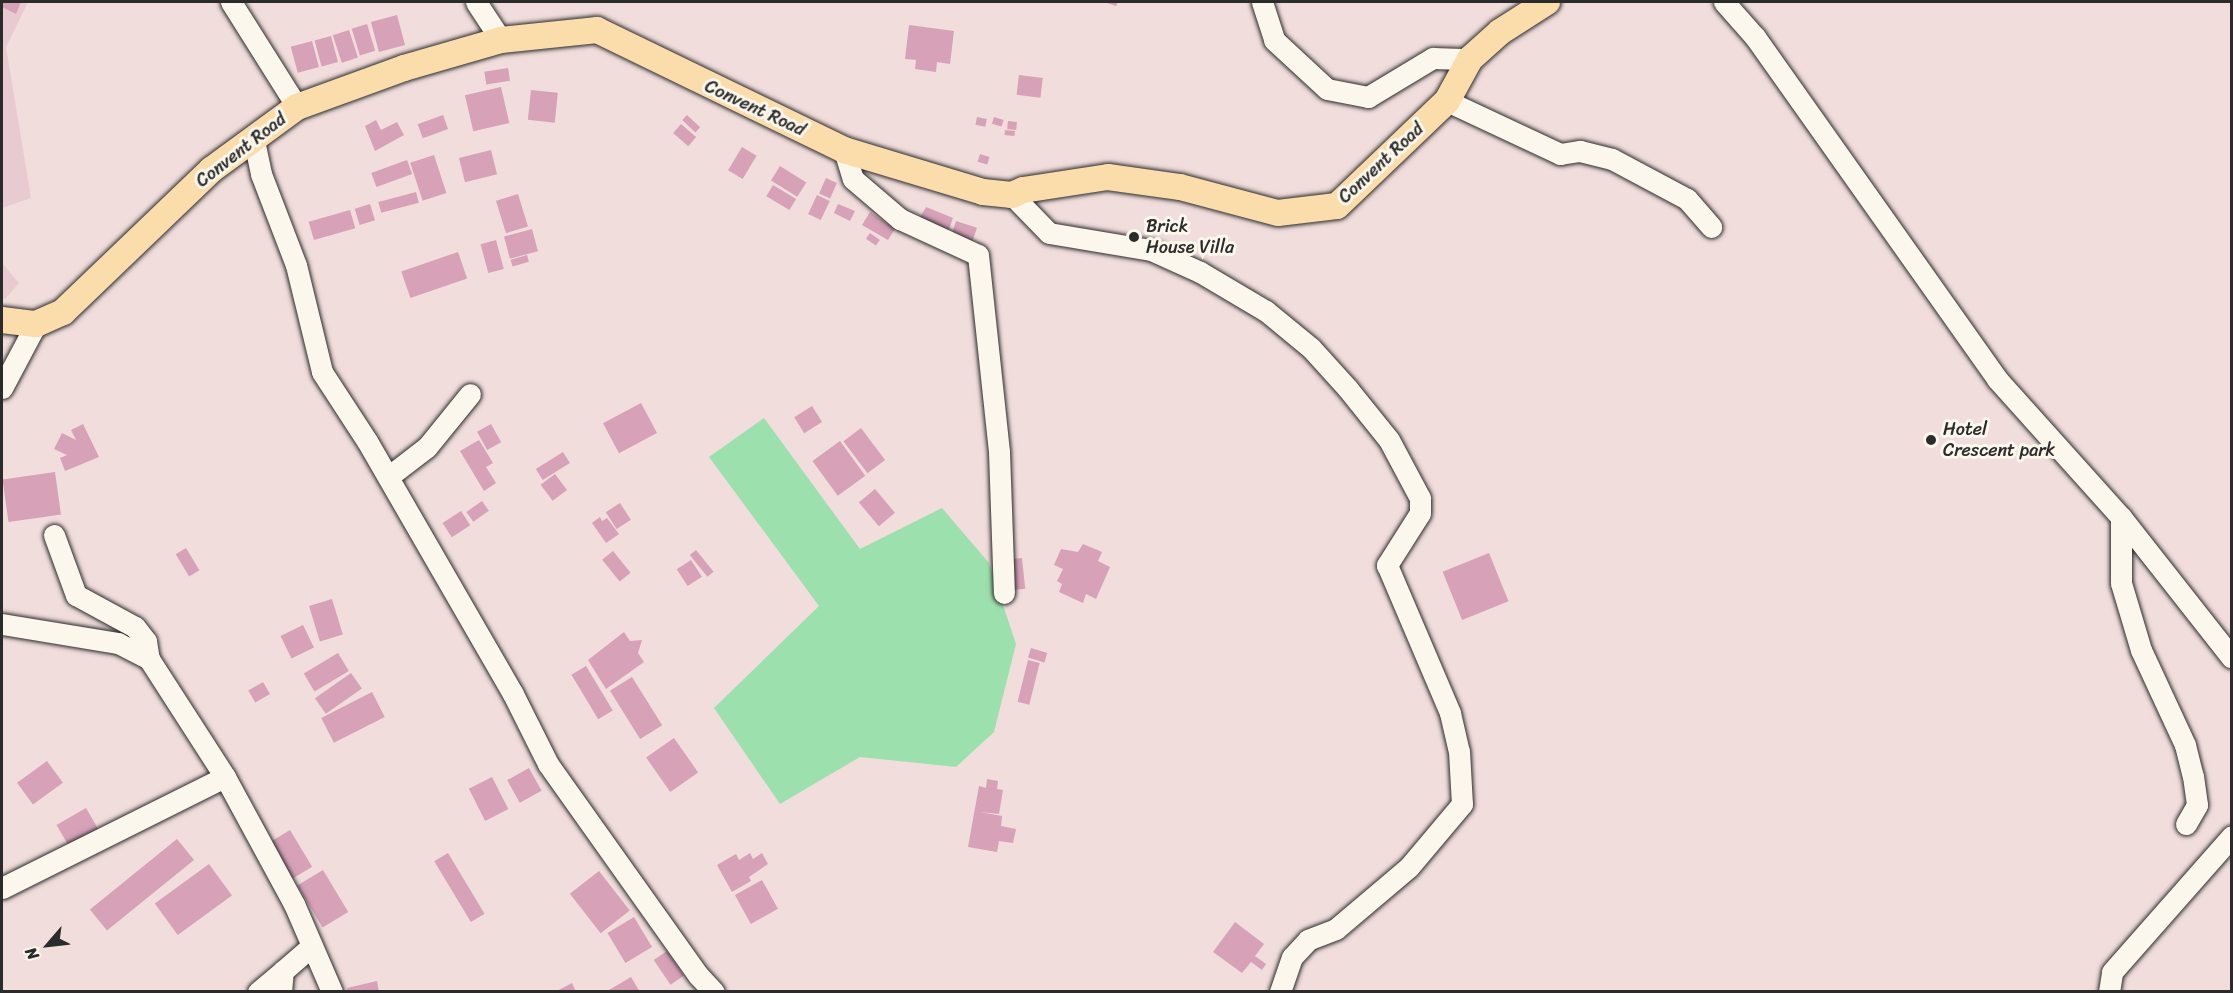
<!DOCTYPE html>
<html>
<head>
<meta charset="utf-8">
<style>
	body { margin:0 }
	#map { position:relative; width:2233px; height:993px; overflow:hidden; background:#f0dddc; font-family:Sriracha,sans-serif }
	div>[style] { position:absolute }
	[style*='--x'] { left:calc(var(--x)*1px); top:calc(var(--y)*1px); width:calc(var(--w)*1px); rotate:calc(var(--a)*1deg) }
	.built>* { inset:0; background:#e8cbd1 }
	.green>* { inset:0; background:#9ce1ad }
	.building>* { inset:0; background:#d7a1b8; transform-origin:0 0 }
	.roads { filter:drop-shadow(0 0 2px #2b2b2b) drop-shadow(0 0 2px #2b2b2b) }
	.minor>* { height:21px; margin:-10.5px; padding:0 10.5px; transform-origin:10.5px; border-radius:10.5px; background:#fbf7ec }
	.major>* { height:26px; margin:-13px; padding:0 13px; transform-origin:13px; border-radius:13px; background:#fbdcab }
	.dots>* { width:16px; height:16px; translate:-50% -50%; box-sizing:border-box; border:3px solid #fbf7ec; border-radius:50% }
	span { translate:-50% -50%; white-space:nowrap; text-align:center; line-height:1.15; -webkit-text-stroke:6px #fbf7ec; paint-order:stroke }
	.street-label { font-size:18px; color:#2b2b2b }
	.poi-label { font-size:18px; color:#2b2b2b }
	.left { translate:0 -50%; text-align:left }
	.frame { position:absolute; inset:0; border:3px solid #2b2b2b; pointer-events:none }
	.north { position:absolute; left:18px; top:915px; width:60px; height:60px; -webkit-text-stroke:4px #fbf7ec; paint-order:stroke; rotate:242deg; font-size:16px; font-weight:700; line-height:24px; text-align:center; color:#2b2b2b }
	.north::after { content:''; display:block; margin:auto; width:21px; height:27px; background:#2b2b2b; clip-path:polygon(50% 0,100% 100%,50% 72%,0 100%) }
</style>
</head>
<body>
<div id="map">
	<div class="built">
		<i style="clip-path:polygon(2px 2px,28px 2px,6px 47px,31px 198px,2px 208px)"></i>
		<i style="clip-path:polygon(2px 263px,19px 283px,5px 299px,2px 298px)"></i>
	</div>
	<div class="green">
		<i style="clip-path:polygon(764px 418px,860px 549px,942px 508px,989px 563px,1016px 644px,994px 732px,956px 767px,860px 757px,780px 804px,714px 708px,819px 606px,709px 457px)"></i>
	</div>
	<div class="building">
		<i style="clip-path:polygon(2px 2px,21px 2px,16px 14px,2px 7px)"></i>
		<i style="clip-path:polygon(1104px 2px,1118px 2px,1116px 6px)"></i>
		<i style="left:397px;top:15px;width:31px;height:27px;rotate:75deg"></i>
		<i style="left:367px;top:24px;width:28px;height:16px;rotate:73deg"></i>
		<i style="clip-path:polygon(909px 25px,954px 31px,950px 64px,937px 62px,936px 72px,915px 69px,916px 60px,905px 59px)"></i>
		<i style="left:349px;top:30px;width:29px;height:17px;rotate:72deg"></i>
		<i style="left:331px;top:36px;width:27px;height:17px;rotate:75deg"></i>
		<i style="left:312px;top:41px;width:27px;height:22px;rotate:75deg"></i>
		<i style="left:508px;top:68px;width:13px;height:24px;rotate:81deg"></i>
		<i style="left:1019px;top:75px;width:24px;height:20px;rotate:7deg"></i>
		<i style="left:501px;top:87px;width:37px;height:37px;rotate:77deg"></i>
		<i style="left:531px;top:90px;width:27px;height:30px;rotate:6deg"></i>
		<i style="left:443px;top:115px;width:15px;height:27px;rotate:70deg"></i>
		<i style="left:687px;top:115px;width:18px;height:7px;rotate:43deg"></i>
		<i style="left:977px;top:117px;width:10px;height:8px;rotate:11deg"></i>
		<i style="left:994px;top:117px;width:10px;height:7px;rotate:17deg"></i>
		<i style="clip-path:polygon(376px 120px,381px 130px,397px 122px,404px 135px,375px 151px,365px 126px)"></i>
		<i style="left:1008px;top:121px;width:9px;height:8px;rotate:6deg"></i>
		<i style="left:681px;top:124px;width:20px;height:12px;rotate:41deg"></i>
		<i style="left:1005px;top:130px;width:10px;height:5px;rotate:6deg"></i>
		<i style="left:742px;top:147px;width:17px;height:27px;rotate:31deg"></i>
		<i style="left:491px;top:150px;width:25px;height:33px;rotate:76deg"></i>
		<i style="left:980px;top:154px;width:10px;height:8px;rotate:17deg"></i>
		<i style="left:434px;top:155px;width:40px;height:25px;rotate:72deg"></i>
		<i style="left:407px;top:160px;width:15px;height:38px;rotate:70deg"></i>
		<i style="left:780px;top:166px;width:31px;height:17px;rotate:32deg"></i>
		<i style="left:826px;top:178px;width:12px;height:17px;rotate:24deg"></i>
		<i style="left:773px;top:185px;width:27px;height:13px;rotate:31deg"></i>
		<i style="left:416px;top:192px;width:11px;height:39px;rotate:75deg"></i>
		<i style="left:518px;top:194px;width:34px;height:23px;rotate:73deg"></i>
		<i style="left:817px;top:195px;width:14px;height:21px;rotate:25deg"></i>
		<i style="left:370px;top:204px;width:17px;height:16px;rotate:73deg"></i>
		<i style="clip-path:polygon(838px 204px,855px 211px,850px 221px,834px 213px)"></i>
		<i style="clip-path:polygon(926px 207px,953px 218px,947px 235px,918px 221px)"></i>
		<i style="left:350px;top:210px;width:19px;height:43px;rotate:74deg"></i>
		<i style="clip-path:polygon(870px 212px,895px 229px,888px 240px,862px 225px)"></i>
		<i style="left:956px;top:221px;width:22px;height:21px;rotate:18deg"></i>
		<i style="left:532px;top:229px;width:23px;height:29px;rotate:75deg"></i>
		<i style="left:870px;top:233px;width:12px;height:7px;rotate:35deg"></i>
		<i style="left:496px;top:240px;width:30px;height:16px;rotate:75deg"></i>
		<i style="left:458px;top:252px;width:28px;height:60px;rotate:71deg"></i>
		<i style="left:527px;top:255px;width:7px;height:17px;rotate:74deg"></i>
		<i style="left:641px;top:403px;width:34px;height:43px;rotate:62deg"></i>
		<i style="left:812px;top:406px;width:19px;height:21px;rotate:58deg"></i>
		<i style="clip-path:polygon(83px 424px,99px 457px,65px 471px,60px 458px,67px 455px,54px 449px,62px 433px,76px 440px,71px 430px)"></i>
		<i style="left:491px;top:424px;width:21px;height:16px;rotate:61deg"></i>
		<i style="left:861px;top:428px;width:40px;height:22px;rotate:53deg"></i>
		<i style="clip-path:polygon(479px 440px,493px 463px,486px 467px,496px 483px,484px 491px,460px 451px)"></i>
		<i style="left:840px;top:441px;width:43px;height:34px;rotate:54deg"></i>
		<i style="left:563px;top:452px;width:13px;height:32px;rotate:58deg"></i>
		<i style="left:55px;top:472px;width:43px;height:53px;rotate:82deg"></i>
		<i style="left:555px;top:474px;width:20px;height:18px;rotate:53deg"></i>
		<i style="left:875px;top:489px;width:31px;height:21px;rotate:50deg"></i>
		<i style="left:482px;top:501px;width:12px;height:19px;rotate:55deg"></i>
		<i style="left:620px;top:503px;width:20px;height:17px;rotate:57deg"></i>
		<i style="left:461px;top:511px;width:17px;height:22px;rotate:57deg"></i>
		<i style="clip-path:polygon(600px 517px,602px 521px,607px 518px,619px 534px,606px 543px,592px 523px)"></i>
		<i style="clip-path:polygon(1083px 544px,1102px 552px,1098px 561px,1110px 567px,1096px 599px,1086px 594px,1083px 603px,1059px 592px,1062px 584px,1057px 581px,1063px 569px,1054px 565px,1061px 549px,1078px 552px)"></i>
		<i style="left:186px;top:548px;width:26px;height:12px;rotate:59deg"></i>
		<i style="left:696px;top:550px;width:28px;height:8px;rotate:51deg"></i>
		<i style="left:613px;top:551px;width:28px;height:14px;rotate:51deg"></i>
		<i style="left:1489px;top:553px;width:52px;height:50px;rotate:68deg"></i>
		<i style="left:1022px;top:558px;width:31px;height:18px;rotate:84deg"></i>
		<i style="left:691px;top:560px;width:20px;height:17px;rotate:57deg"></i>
		<i style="left:332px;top:599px;width:37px;height:24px;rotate:73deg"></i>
		<i style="left:303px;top:625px;width:25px;height:25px;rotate:64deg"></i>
		<i style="clip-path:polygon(624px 632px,630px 641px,642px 640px,638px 653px,644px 662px,606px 689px,588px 660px)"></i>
		<i style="left:1031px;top:648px;width:17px;height:10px;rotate:17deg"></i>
		<i style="left:338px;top:653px;width:21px;height:40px;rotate:59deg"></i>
		<i style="left:1028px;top:660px;width:12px;height:43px;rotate:14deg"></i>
		<i style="left:586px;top:666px;width:52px;height:17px;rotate:59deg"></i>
		<i style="left:351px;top:673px;width:19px;height:44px;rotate:55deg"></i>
		<i style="left:632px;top:677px;width:57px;height:26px;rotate:58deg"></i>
		<i style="left:263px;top:682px;width:14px;height:17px;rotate:60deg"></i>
		<i style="left:372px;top:692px;width:28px;height:57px;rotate:63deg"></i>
		<i style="left:674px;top:738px;width:42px;height:34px;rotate:55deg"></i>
		<i style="left:47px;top:761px;width:27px;height:37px;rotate:54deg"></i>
		<i style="left:529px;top:768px;width:26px;height:25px;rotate:61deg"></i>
		<i style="left:492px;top:777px;width:36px;height:26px;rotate:63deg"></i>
		<i style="clip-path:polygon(987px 779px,998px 781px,997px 789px,1003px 790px,999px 814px,980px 812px,1002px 816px,1001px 826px,1016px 829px,1013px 843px,999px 841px,997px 852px,968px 847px,979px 786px,986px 788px)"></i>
		<i style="left:86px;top:808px;width:28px;height:34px;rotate:60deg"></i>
		<i style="left:290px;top:830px;width:43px;height:25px;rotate:59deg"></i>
		<i style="left:177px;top:839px;width:27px;height:112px;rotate:51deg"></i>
		<i style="left:448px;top:853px;width:71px;height:16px;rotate:59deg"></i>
		<i style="clip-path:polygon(750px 853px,753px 859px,762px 853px,768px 864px,749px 877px,751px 881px,732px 892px,717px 865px,736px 854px,739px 860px)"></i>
		<i style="left:209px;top:864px;width:39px;height:67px;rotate:54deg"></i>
		<i style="left:323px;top:870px;width:49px;height:30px;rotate:59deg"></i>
		<i style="left:599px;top:871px;width:50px;height:37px;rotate:52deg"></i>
		<i style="left:762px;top:880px;width:33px;height:31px;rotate:61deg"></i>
		<i style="left:634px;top:917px;width:35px;height:31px;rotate:59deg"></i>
		<i style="clip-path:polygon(1235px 922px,1264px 944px,1255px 956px,1266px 964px,1262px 970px,1251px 962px,1242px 973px,1213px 952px)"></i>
		<i style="left:667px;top:951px;width:30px;height:16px;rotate:56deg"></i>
		<i style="clip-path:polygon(631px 977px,640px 992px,610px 992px,609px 990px)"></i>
		<i style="clip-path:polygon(377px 981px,379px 992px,348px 992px,347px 988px)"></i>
		<i style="clip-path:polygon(572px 983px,576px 992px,555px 992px)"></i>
	</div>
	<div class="roads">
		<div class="minor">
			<i style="--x:231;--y:2;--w:124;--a:57.8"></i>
			<i style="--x:476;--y:2;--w:45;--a:56.7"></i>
			<i style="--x:1262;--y:2;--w:40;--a:72"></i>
			<i style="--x:1274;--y:40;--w:72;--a:42.8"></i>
			<i style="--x:1327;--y:89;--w:42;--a:11"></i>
			<i style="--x:1368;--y:97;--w:76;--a:-31"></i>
			<i style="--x:1433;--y:58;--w:37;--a:2"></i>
			<i style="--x:1724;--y:2;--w:47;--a:48.5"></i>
			<i style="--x:1755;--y:37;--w:419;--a:54.7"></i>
			<i style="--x:1997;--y:379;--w:186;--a:48.1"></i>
			<i style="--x:2121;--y:517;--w:179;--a:51.8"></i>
			<i style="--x:1447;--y:101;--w:125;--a:25.1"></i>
			<i style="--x:1560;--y:154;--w:20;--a:-9"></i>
			<i style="--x:1580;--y:151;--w:33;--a:14"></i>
			<i style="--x:1612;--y:159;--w:85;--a:28.1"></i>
			<i style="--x:1687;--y:199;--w:37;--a:49"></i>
			<i style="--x:253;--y:136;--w:39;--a:78"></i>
			<i style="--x:261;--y:174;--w:97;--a:69"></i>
			<i style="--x:296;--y:265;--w:110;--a:76.3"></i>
			<i style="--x:322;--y:372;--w:82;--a:56.9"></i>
			<i style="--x:367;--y:441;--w:292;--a:60"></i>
			<i style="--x:513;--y:694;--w:78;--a:63.4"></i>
			<i style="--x:548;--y:764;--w:259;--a:54.6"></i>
			<i style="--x:698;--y:975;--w:23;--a:47"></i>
			<i style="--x:844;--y:150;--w:30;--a:73"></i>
			<i style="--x:853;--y:179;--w:62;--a:40.4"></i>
			<i style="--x:900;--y:219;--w:86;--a:24.8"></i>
			<i style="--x:978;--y:255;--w:198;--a:83.9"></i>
			<i style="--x:999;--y:452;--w:141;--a:88"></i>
			<i style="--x:1012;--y:195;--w:53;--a:45.8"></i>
			<i style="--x:1049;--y:233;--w:103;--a:9.5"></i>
			<i style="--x:1151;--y:250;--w:54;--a:24.2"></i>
			<i style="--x:1200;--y:272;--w:77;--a:30.6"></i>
			<i style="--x:1266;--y:311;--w:58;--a:39.4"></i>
			<i style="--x:1311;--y:348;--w:55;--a:47.9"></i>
			<i style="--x:1348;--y:389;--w:65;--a:51.2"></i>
			<i style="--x:1389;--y:440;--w:66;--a:61.9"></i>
			<i style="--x:1420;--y:498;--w:15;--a:90"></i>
			<i style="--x:1420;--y:513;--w:62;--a:122.4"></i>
			<i style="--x:1387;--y:565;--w:161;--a:66.9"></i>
			<i style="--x:1450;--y:713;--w:39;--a:77"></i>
			<i style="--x:1459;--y:751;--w:53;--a:86.8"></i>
			<i style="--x:1462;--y:804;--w:82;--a:130.1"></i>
			<i style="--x:1409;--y:867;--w:96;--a:139.7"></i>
			<i style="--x:1336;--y:929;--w:30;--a:159"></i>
			<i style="--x:1308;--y:940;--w:23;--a:133"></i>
			<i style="--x:1292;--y:957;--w:37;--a:109"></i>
			<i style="--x:2;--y:388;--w:72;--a:-62"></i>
			<i style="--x:388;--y:477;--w:49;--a:-37.6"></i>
			<i style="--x:427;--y:447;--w:68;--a:-50.9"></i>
			<i style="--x:2121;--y:517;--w:66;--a:90"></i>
			<i style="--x:2121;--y:583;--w:70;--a:73.4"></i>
			<i style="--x:2141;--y:650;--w:105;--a:65.1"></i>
			<i style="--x:2185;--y:745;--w:32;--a:76"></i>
			<i style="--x:2193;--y:776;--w:29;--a:82"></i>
			<i style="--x:2197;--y:805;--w:22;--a:120"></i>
			<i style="--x:54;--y:535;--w:64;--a:69.9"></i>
			<i style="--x:76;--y:595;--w:67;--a:28.5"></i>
			<i style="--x:135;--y:627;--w:18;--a:52"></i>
			<i style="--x:146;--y:641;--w:18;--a:81"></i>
			<i style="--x:2;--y:624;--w:118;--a:9.3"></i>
			<i style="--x:118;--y:643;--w:35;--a:27"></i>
			<i style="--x:149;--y:659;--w:140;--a:57.2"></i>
			<i style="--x:225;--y:777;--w:145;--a:61.5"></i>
			<i style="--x:294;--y:904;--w:96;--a:66.6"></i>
			<i style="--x:2;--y:888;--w:249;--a:-26.5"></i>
			<i style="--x:258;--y:992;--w:33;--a:-40"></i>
			<i style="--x:281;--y:992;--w:21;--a:-85"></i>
			<i style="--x:283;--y:971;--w:38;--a:-41"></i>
			<i style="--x:2109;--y:992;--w:20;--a:-81"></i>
			<i style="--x:2112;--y:972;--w:181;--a:-48.6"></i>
		</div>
		<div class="major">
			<i style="--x:2;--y:320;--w:34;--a:7"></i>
			<i style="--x:36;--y:324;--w:30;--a:-24"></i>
			<i style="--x:63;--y:312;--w:205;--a:-43.8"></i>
			<i style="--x:211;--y:170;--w:107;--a:-36.2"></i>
			<i style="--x:297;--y:107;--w:114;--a:-20"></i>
			<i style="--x:404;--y:68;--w:101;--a:-16.1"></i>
			<i style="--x:501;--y:40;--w:97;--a:-5.9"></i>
			<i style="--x:597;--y:30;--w:275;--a:25.9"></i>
			<i style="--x:844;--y:150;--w:145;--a:16.8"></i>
			<i style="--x:983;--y:192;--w:29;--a:6"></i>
			<i style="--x:1012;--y:195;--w:12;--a:-24"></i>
			<i style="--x:1023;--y:190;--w:86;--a:-8.7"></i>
			<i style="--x:1108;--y:177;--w:73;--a:7.9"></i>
			<i style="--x:1180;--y:187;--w:101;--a:14.9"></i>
			<i style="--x:1278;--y:213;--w:59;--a:-6.8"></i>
			<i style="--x:1337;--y:206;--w:152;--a:-43.7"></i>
			<i style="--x:1447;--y:101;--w:48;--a:-61.3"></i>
			<i style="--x:1470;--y:59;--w:40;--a:-42"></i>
			<i style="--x:1500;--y:32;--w:56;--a:-32.6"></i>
		</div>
	</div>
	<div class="dots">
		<i style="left:1134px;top:237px;background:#2b2b2b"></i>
		<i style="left:1931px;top:440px;background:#2b2b2b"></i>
	</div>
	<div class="street-label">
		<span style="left:755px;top:108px;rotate:25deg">Convent Road</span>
		<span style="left:241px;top:150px;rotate:-38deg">Convent Road</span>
		<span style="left:1381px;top:163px;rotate:-43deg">Convent Road</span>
	</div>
	<div class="poi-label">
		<span class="left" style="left:1146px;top:237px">Brick<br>House Villa</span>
		<span class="left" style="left:1943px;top:440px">Hotel<br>Crescent park</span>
	</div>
	<div class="frame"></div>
	<div class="north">N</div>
</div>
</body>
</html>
